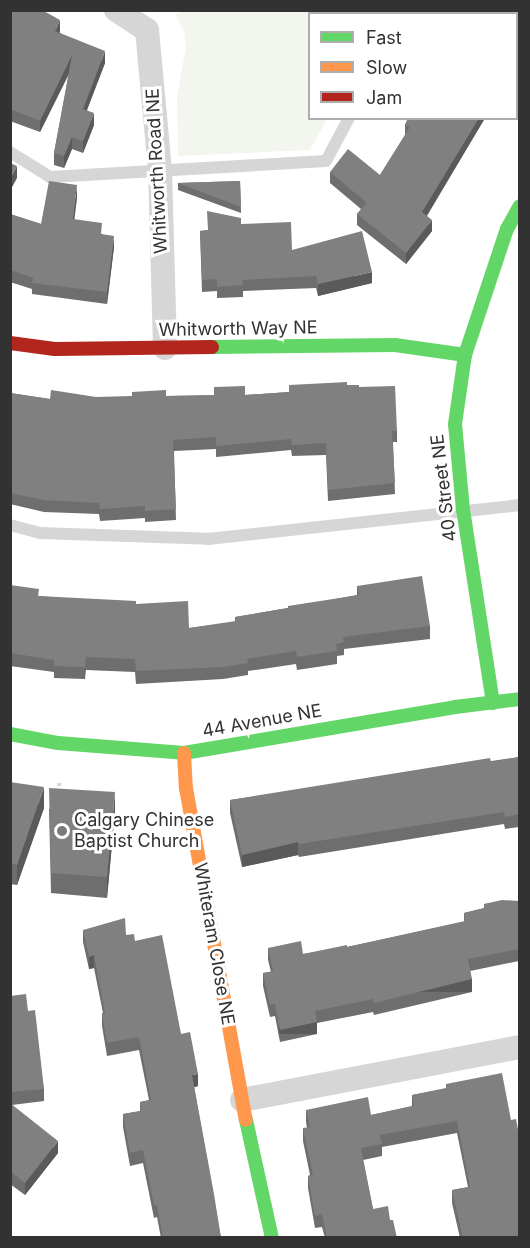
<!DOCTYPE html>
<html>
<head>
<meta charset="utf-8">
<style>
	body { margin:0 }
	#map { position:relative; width:530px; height:1248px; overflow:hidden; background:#fff; font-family:Inter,sans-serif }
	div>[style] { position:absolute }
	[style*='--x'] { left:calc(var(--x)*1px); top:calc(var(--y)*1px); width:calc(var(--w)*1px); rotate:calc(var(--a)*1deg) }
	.green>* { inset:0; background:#f2f6ee }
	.path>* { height:4px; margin-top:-2px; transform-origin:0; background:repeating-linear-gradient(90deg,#d6d6d6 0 3px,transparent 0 6px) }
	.lane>* { height:12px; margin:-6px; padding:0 6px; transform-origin:6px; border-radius:6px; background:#d6d6d6 }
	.street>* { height:24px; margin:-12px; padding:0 12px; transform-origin:12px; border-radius:12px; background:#d6d6d6 }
	.fast>* { height:14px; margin:-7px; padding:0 7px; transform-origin:7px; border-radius:7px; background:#63d668 }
	.slow>* { height:14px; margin:-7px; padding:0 7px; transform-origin:7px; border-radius:7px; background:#ff974d }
	.jam>* { height:14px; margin:-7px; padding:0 7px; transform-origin:7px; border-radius:7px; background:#b3261e }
	.wall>* { inset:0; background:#6e6e6e }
	.shaded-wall>* { inset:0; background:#5a5a5a; transform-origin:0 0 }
	.building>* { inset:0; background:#808080 }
	.dots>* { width:16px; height:16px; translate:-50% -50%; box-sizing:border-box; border:3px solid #fff; border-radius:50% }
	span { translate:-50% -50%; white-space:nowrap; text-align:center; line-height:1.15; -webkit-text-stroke:6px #fff; paint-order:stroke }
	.street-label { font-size:18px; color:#323232 }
	.poi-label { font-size:18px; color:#323232 }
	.left { translate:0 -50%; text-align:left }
	.frame { position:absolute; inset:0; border:12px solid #323232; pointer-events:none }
	.legend { position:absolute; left:308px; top:12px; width:210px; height:108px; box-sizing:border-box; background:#fff; border:2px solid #adadad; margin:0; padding:8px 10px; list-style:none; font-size:18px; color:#323232 }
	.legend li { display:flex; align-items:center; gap:12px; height:30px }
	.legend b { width:30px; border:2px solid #adadad }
</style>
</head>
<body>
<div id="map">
	<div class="green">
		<i style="clip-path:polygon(183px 10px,388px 10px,388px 11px,386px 14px,310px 14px,310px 118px,327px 119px,310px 150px,178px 156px,177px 96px,186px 48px,184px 31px,175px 15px)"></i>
	</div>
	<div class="path">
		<i style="--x:58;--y:792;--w:12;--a:-81"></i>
	</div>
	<div class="lane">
		<i style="--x:408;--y:14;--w:4;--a:-76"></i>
		<i style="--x:10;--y:152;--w:47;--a:32"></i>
		<i style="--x:50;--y:177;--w:276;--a:-3.3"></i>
		<i style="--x:326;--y:161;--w:49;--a:-61.9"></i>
		<i style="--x:10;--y:525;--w:31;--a:15"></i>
		<i style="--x:40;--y:533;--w:168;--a:2"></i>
		<i style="--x:208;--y:539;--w:314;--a:-6.2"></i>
	</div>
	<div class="street">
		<i style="--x:116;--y:10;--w:37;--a:33"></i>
		<i style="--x:147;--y:30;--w:140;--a:84.7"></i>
		<i style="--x:160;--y:169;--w:179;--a:88.4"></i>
		<i style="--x:242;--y:1100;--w:283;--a:-10.8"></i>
	</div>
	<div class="fast">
		<i style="--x:212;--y:347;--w:183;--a:-0.6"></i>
		<i style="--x:395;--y:345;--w:71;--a:8.1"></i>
		<i style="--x:493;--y:703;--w:195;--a:-98.8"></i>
		<i style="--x:463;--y:510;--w:86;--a:-95.3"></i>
		<i style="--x:455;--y:424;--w:70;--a:-81.8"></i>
		<i style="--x:465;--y:355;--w:133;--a:-71.6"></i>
		<i style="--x:507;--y:229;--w:26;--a:-61"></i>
		<i style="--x:10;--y:734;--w:49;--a:10.6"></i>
		<i style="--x:58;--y:743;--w:126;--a:4.5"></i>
		<i style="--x:184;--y:753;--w:275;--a:-9.6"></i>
		<i style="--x:455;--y:707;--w:65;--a:-7"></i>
		<i style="--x:246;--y:1120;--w:121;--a:77.6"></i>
	</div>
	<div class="slow">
		<i style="--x:184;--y:753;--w:35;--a:87"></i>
		<i style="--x:186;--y:788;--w:337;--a:79.8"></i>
	</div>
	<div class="jam">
		<i style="--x:10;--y:343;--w:45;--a:7.6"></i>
		<i style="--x:55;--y:349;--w:157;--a:-0.7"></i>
	</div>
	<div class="wall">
		<i style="clip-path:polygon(10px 10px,60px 31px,60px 33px,105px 63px,87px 110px,94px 125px,83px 153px,72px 149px,64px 168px,54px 165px,54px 153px,69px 74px,40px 132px,10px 121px)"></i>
		<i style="clip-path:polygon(408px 118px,485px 118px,427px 216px,432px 231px,406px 264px,357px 225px,357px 214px,361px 209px,330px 183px,330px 172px,380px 175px,405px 135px,405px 125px)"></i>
		<i style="clip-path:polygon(240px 181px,241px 213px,178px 190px,178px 183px)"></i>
		<i style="clip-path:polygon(77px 197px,74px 219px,102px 234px,114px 247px,107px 304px,32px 294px,32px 289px,10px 282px,10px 214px,41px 224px)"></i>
		<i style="clip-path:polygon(241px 224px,292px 250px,372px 283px,318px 296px,316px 288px,243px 291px,243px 297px,217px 298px,217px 291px,202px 292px,200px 231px,208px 230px)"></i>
		<i style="clip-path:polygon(347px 385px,359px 387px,397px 431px,397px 442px,393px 442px,395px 494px,328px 501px,326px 455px,292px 456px,291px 450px,216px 457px,216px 449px,174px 451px,176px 520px,145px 522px,145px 518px,100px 521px,99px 514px,44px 512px,10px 504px,10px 393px,50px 399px,166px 396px,245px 395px,289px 392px)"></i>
		<i style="clip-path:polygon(10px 585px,39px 596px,136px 604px,189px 628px,235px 622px,235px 617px,288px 608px,357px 595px,357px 586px,430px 626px,430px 639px,344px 649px,344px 655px,337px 656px,337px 664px,297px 670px,296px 664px,248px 671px,248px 675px,223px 679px,136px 684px,135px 672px,86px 670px,85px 679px,54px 678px,54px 672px,10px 666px)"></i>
		<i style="clip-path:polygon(519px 757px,519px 827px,505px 829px,504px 824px,299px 857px,298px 855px,242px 867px,230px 813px,230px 800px)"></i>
		<i style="clip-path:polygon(10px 782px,44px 808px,17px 885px,10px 884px)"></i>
		<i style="clip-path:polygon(49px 809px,115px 812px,107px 898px,51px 893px)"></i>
		<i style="clip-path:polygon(519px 901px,519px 961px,470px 971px,472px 992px,374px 1015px,373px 1012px,317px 1023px,317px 1034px,280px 1042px,275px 1016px,270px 1017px,263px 986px,263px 973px,271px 972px,268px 960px,268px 948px,303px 954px,347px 947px,464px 922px,464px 913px,484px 908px,484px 904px)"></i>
		<i style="clip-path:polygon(83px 930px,126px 935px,135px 941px,181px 1034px,198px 1086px,194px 1087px,221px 1238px,161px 1238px,157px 1217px,154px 1218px,143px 1163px,130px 1166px,123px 1127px,123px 1114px,140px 1111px,140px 1102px,149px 1100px,139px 1050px,107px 1056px,102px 1026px,102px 1013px,103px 1013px,94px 968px,89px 969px,83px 942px)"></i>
		<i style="clip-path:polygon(10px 996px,28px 1011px,44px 1089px,44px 1101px,12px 1105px,58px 1153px,25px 1195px,10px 1184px)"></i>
		<i style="clip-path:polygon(446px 1084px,519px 1238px,460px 1238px,452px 1203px,452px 1190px,468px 1187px,457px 1133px,382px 1147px,382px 1156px,363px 1160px,373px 1209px,390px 1220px,397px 1238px,325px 1238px,322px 1227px,315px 1228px,308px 1188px,308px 1176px,310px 1175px,303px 1141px,303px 1128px,307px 1128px,306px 1122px,306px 1110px,371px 1115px,412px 1106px,412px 1095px,446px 1089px)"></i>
	</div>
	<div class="shaded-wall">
		<i style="clip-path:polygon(60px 20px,60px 31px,55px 43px,55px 31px)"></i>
		<i style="clip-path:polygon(519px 45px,519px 56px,516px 62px,516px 50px)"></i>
		<i style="clip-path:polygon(105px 51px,105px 63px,83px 120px,83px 109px)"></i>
		<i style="clip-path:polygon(72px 55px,72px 67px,40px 132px,40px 121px)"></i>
		<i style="clip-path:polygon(94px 113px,94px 125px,83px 153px,83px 141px)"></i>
		<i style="clip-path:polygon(479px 118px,485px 118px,422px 223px,422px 212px)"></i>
		<i style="clip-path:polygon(72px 137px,72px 149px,64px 168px,64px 156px)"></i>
		<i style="clip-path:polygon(17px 166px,17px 178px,10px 191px,10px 179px)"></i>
		<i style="clip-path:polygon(77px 185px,77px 197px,73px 231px,73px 219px)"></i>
		<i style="clip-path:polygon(432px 220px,432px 231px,406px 264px,406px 253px)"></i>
		<i style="clip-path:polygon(114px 236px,114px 247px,107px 304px,107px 292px)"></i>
		<i style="clip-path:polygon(372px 272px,372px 283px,318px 296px,318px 284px)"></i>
		<i style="clip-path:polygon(44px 787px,44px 808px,17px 885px,17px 865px)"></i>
		<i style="clip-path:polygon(115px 792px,115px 812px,107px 898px,107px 877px)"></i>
		<i style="clip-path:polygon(298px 842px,298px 855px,242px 867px,242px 855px)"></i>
		<i style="clip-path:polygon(94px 955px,94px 968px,89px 969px,89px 957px)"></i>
		<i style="left:472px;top:979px;width:13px;height:101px;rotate:90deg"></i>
		<i style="left:317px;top:1022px;width:12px;height:38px;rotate:90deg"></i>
		<i style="clip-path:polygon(198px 1074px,198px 1086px,192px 1088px,192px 1075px)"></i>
		<i style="clip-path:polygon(58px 1141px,58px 1153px,25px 1195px,25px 1183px)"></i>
	</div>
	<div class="building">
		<i style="clip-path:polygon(10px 10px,42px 10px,60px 20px,55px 31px,105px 51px,83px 109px,94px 113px,83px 141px,72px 137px,64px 156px,54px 153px,72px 55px,40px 121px,10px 109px)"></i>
		<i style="clip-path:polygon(419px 10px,519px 10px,519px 45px,516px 50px,516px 14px,417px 14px)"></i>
		<i style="clip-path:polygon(408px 118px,479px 118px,422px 212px,432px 220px,406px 253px,357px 214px,367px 203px,330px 172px,348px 149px,380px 175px,410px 127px,405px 125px)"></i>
		<i style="clip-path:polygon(10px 163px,17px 166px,10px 179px)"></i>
		<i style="clip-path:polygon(49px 181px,77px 185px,73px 219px,102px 223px,101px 234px,114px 236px,107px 292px,32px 283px,33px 278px,10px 270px,10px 214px,41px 224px)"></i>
		<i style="clip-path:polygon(240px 181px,241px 207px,178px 183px)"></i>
		<i style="clip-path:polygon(207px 211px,241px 218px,241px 224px,291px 222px,292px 250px,362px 231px,372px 272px,318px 284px,316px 276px,242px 280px,243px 285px,217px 287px,217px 279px,202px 280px,200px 231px,208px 230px)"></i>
		<i style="clip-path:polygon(347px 382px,347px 385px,359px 385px,359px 387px,395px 386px,397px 431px,392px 431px,395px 483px,328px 490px,326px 443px,292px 445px,291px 439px,216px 446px,216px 437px,173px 440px,176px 509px,145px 511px,145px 506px,100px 509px,99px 503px,44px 500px,10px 493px,10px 393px,50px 399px,51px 390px,96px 397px,132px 396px,132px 392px,166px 390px,166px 396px,214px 395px,214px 387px,245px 386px,245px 395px,289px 392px,289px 385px)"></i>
		<i style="clip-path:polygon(422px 576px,430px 626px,343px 637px,344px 642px,336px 644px,337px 651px,297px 657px,296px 651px,247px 659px,248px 663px,223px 667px,136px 671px,135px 659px,86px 657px,85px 667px,54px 666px,54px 660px,10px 653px,10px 585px,39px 589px,38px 596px,136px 601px,136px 604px,188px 601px,189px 628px,236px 621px,235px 617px,288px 608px,288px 606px,359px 595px,357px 586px)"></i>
		<i style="clip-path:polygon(519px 757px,519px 814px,505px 817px,504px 812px,299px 844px,298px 842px,242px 855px,230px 800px,490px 758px,491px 762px)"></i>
		<i style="clip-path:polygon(10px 782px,44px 787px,17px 865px,10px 863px)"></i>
		<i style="clip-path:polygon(49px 788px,115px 792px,107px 877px,51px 873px)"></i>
		<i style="clip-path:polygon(502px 900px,519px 901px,519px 949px,468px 959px,472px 979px,374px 1003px,373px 999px,315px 1011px,317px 1022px,280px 1030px,275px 1004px,270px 1005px,263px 973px,273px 971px,268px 948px,301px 941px,303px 954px,347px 945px,347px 947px,465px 921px,464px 913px,485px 908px,484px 904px)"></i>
		<i style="clip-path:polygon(125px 918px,126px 935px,134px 934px,135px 941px,162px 935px,181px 1034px,190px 1032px,198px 1074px,192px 1075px,214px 1194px,221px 1238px,163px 1238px,157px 1205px,154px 1205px,143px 1150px,130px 1153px,123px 1114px,141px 1111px,140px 1102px,151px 1100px,139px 1037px,107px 1043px,102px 1013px,105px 1013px,94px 955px,89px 957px,83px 930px)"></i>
		<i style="clip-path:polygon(26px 994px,28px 1011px,35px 1010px,44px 1089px,10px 1092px,10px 996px)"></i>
		<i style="clip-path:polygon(502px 1073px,511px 1120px,516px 1119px,519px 1135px,519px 1238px,463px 1238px,452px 1190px,470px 1187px,457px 1121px,380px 1135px,382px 1144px,361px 1148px,373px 1209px,388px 1206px,390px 1220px,393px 1220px,397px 1238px,327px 1238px,322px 1214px,315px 1216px,308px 1176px,313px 1175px,303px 1128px,310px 1127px,306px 1110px,368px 1097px,371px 1115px,414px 1106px,412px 1095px,446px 1088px,446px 1084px)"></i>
		<i style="clip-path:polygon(10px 1103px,58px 1141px,25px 1183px,10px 1171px)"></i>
	</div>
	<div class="dots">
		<i style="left:62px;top:831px;background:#7a7a7a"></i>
	</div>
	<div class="street-label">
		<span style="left:157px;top:171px;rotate:-93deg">Whitworth Road NE</span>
		<span style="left:238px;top:329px;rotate:-1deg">Whitworth Way NE</span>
		<span style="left:444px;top:488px;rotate:-97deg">40 Street NE</span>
		<span style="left:262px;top:721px;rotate:-10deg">44 Avenue NE</span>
		<span style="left:214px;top:944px;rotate:80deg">Whiteram Close NE</span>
	</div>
	<div class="poi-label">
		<span class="left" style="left:74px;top:831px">Calgary Chinese<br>Baptist Church</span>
	</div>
	<div class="frame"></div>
	<ul class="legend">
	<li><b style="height:8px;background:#63d668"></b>Fast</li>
	<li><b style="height:8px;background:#ff974d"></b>Slow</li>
	<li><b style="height:8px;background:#b3261e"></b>Jam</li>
	</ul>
</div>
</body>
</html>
